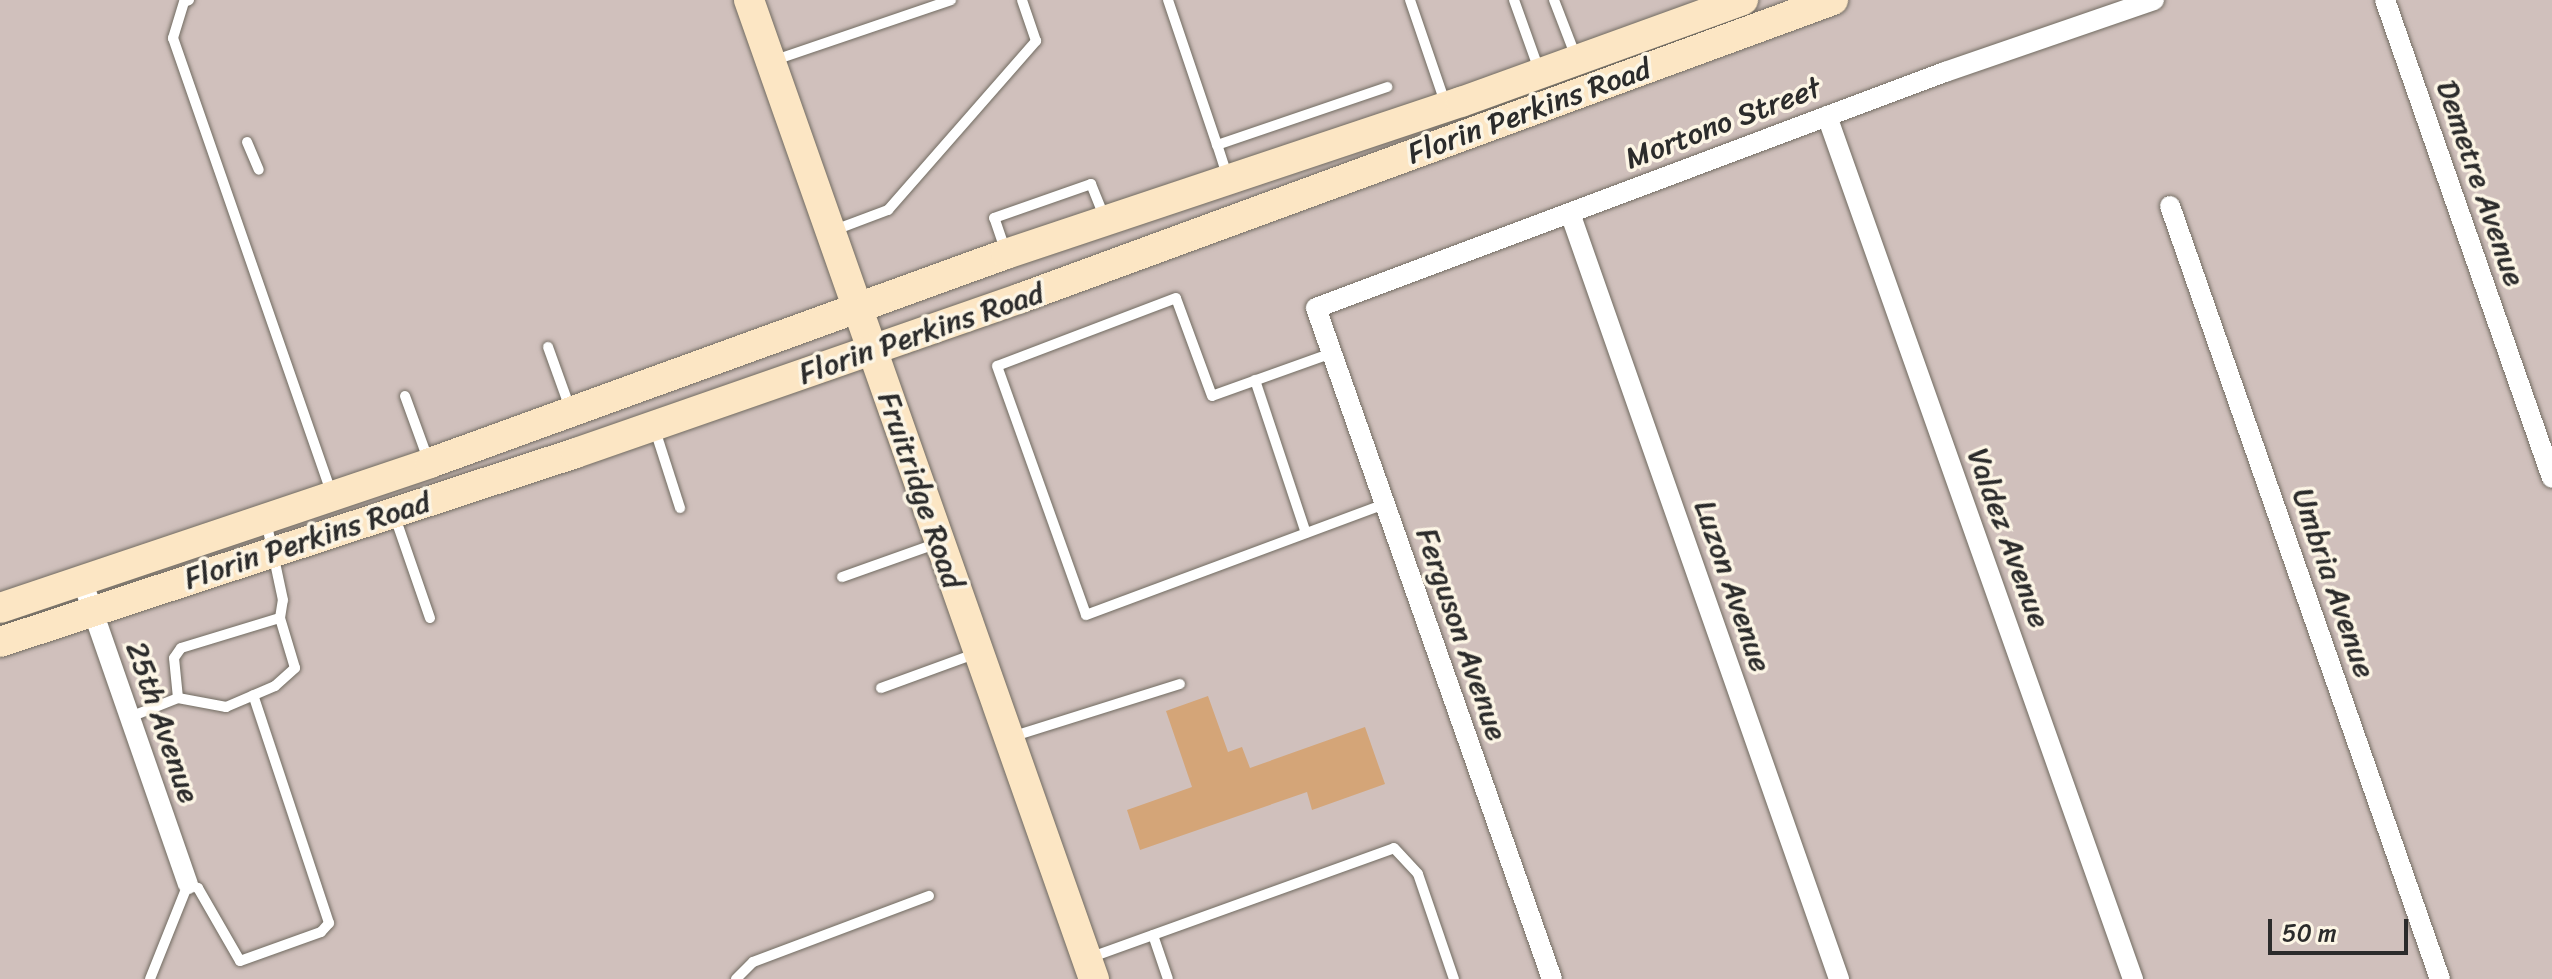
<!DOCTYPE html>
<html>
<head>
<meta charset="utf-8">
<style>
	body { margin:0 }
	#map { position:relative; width:2552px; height:979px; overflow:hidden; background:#f3e3c6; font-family:Sriracha,sans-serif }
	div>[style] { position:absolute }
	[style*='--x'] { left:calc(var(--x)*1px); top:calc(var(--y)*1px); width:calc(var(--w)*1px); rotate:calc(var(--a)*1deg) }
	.industrial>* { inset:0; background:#d0c0bc; transform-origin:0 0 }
	.building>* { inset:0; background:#d4a578 }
	.roads { filter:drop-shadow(0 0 2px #716b61) drop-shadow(0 0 2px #716b61) }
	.service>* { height:10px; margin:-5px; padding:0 5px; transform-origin:5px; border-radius:5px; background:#fff }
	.minor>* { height:20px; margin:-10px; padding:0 10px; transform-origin:10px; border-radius:10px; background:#fff }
	.secondary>* { height:30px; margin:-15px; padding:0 15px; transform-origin:15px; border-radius:15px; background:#fce6c4 }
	span { translate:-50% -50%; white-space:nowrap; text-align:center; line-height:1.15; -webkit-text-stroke:7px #fcf5e5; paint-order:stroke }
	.street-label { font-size:30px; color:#2b2b2b }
	.scale { position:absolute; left:2268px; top:919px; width:140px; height:36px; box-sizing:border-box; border:4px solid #2b2b2b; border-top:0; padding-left:10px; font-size:24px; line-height:28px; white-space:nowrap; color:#2b2b2b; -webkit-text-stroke:6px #fcf5e5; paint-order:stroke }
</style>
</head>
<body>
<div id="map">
	<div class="industrial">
		<i style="left:0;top:0;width:2552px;height:979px"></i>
	</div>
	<div class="building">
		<i style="clip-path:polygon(1208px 696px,1228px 752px,1242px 747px,1250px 768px,1365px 727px,1385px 784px,1312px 810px,1307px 792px,1140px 850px,1127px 810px,1192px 787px,1166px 711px)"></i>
	</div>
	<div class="roads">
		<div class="service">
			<i style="--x:189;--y:0;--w:5;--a:158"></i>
			<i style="--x:184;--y:2;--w:38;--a:107"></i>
			<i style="--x:173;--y:38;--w:483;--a:70.8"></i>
			<i style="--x:1168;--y:0;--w:153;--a:71.3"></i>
			<i style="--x:1410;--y:0;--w:111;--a:71.1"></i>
			<i style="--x:1514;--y:0;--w:74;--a:70.3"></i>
			<i style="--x:1554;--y:0;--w:61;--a:68.9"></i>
			<i style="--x:775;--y:60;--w:186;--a:-18.8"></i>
			<i style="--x:247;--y:142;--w:30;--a:67"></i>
			<i style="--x:1228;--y:178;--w:35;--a:-108"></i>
			<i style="--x:1217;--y:145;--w:180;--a:-18.8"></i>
			<i style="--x:832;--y:231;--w:60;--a:-20.6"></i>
			<i style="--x:888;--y:210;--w:225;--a:-48.8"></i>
			<i style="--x:1036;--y:41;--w:43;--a:-108.9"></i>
			<i style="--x:1006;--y:252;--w:36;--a:-109"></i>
			<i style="--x:994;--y:218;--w:103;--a:-19.3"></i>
			<i style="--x:1091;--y:184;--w:37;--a:68"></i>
			<i style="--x:548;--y:347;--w:65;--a:70.2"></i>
			<i style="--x:1332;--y:353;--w:127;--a:160.3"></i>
			<i style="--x:1212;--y:396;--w:104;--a:-110.2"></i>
			<i style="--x:1176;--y:298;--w:191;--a:159.2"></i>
			<i style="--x:997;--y:366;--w:264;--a:70.3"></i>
			<i style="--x:1086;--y:615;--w:319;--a:-20.4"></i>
			<i style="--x:1255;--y:380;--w:161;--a:71.6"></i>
			<i style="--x:405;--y:396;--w:70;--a:70"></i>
			<i style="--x:655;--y:430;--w:82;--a:72.2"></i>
			<i style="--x:395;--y:517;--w:107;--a:70.9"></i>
			<i style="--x:842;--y:577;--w:102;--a:-19.5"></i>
			<i style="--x:881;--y:688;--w:102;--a:-20"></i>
			<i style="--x:178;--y:698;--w:49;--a:10.6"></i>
			<i style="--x:226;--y:707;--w:53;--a:-23.2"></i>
			<i style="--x:275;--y:686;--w:27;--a:-42"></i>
			<i style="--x:295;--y:668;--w:52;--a:-106.7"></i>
			<i style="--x:130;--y:717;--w:52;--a:-21.6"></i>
			<i style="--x:178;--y:698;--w:40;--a:-95.7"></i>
			<i style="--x:174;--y:658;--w:12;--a:-55"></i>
			<i style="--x:181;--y:648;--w:103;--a:-16.9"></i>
			<i style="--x:280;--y:618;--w:18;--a:-81"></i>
			<i style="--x:283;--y:600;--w:81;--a:-102.1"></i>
			<i style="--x:1011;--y:737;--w:177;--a:-17.4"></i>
			<i style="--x:1153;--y:935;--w:46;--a:71.2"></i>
			<i style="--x:1089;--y:958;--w:324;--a:-19.8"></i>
			<i style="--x:1394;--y:848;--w:35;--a:47"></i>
			<i style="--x:1418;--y:874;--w:111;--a:71.1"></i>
			<i style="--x:150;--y:979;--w:102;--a:-68.2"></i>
			<i style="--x:188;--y:884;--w:11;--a:22"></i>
			<i style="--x:198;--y:888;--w:84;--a:60.1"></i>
			<i style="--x:240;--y:961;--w:86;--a:-19.7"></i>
			<i style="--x:321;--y:932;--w:12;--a:-48"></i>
			<i style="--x:329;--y:923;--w:240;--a:-108.4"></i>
			<i style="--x:736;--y:979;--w:24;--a:-45"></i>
			<i style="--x:753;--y:962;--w:188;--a:-20.6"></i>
		</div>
		<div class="minor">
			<i style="--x:2385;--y:0;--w:506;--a:70.74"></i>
			<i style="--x:1827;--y:116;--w:916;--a:70.48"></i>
			<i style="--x:2170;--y:206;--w:819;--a:70.75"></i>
			<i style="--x:1570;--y:213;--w:812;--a:70.65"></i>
			<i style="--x:82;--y:580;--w:322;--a:70.8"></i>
			<i style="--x:1552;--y:979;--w:711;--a:-109.38"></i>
			<i style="--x:1316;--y:308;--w:672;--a:-20.57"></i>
			<i style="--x:1945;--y:72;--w:221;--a:-19"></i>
		</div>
		<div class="secondary">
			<i style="--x:749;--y:0;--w:1038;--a:70.59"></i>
			<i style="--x:0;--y:608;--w:454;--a:-18.6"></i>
			<i style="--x:430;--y:463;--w:613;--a:-19.94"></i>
			<i style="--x:1006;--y:254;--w:480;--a:-18.5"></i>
			<i style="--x:1461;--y:102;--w:300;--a:-19.9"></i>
			<i style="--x:0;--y:642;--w:606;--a:-18.17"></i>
			<i style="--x:576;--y:453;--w:471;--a:-19.2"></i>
			<i style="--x:1021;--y:298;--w:865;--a:-20.15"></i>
		</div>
	</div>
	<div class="street-label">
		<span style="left:1529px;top:111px;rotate:-20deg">Florin Perkins Road</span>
		<span style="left:1723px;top:123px;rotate:-21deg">Mortono Street</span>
		<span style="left:2481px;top:183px;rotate:71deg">Demetre Avenue</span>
		<span style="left:921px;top:333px;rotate:-19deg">Florin Perkins Road</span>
		<span style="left:921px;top:490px;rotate:71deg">Fruitridge Road</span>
		<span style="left:2009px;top:538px;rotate:70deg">Valdez Avenue</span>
		<span style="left:307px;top:540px;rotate:-18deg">Florin Perkins Road</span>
		<span style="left:2334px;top:583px;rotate:71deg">Umbria Avenue</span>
		<span style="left:1733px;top:586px;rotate:71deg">Luzon Avenue</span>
		<span style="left:1462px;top:634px;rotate:71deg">Ferguson Avenue</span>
		<span style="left:163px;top:722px;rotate:71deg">25th Avenue</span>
	</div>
	<div class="scale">50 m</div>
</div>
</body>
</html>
